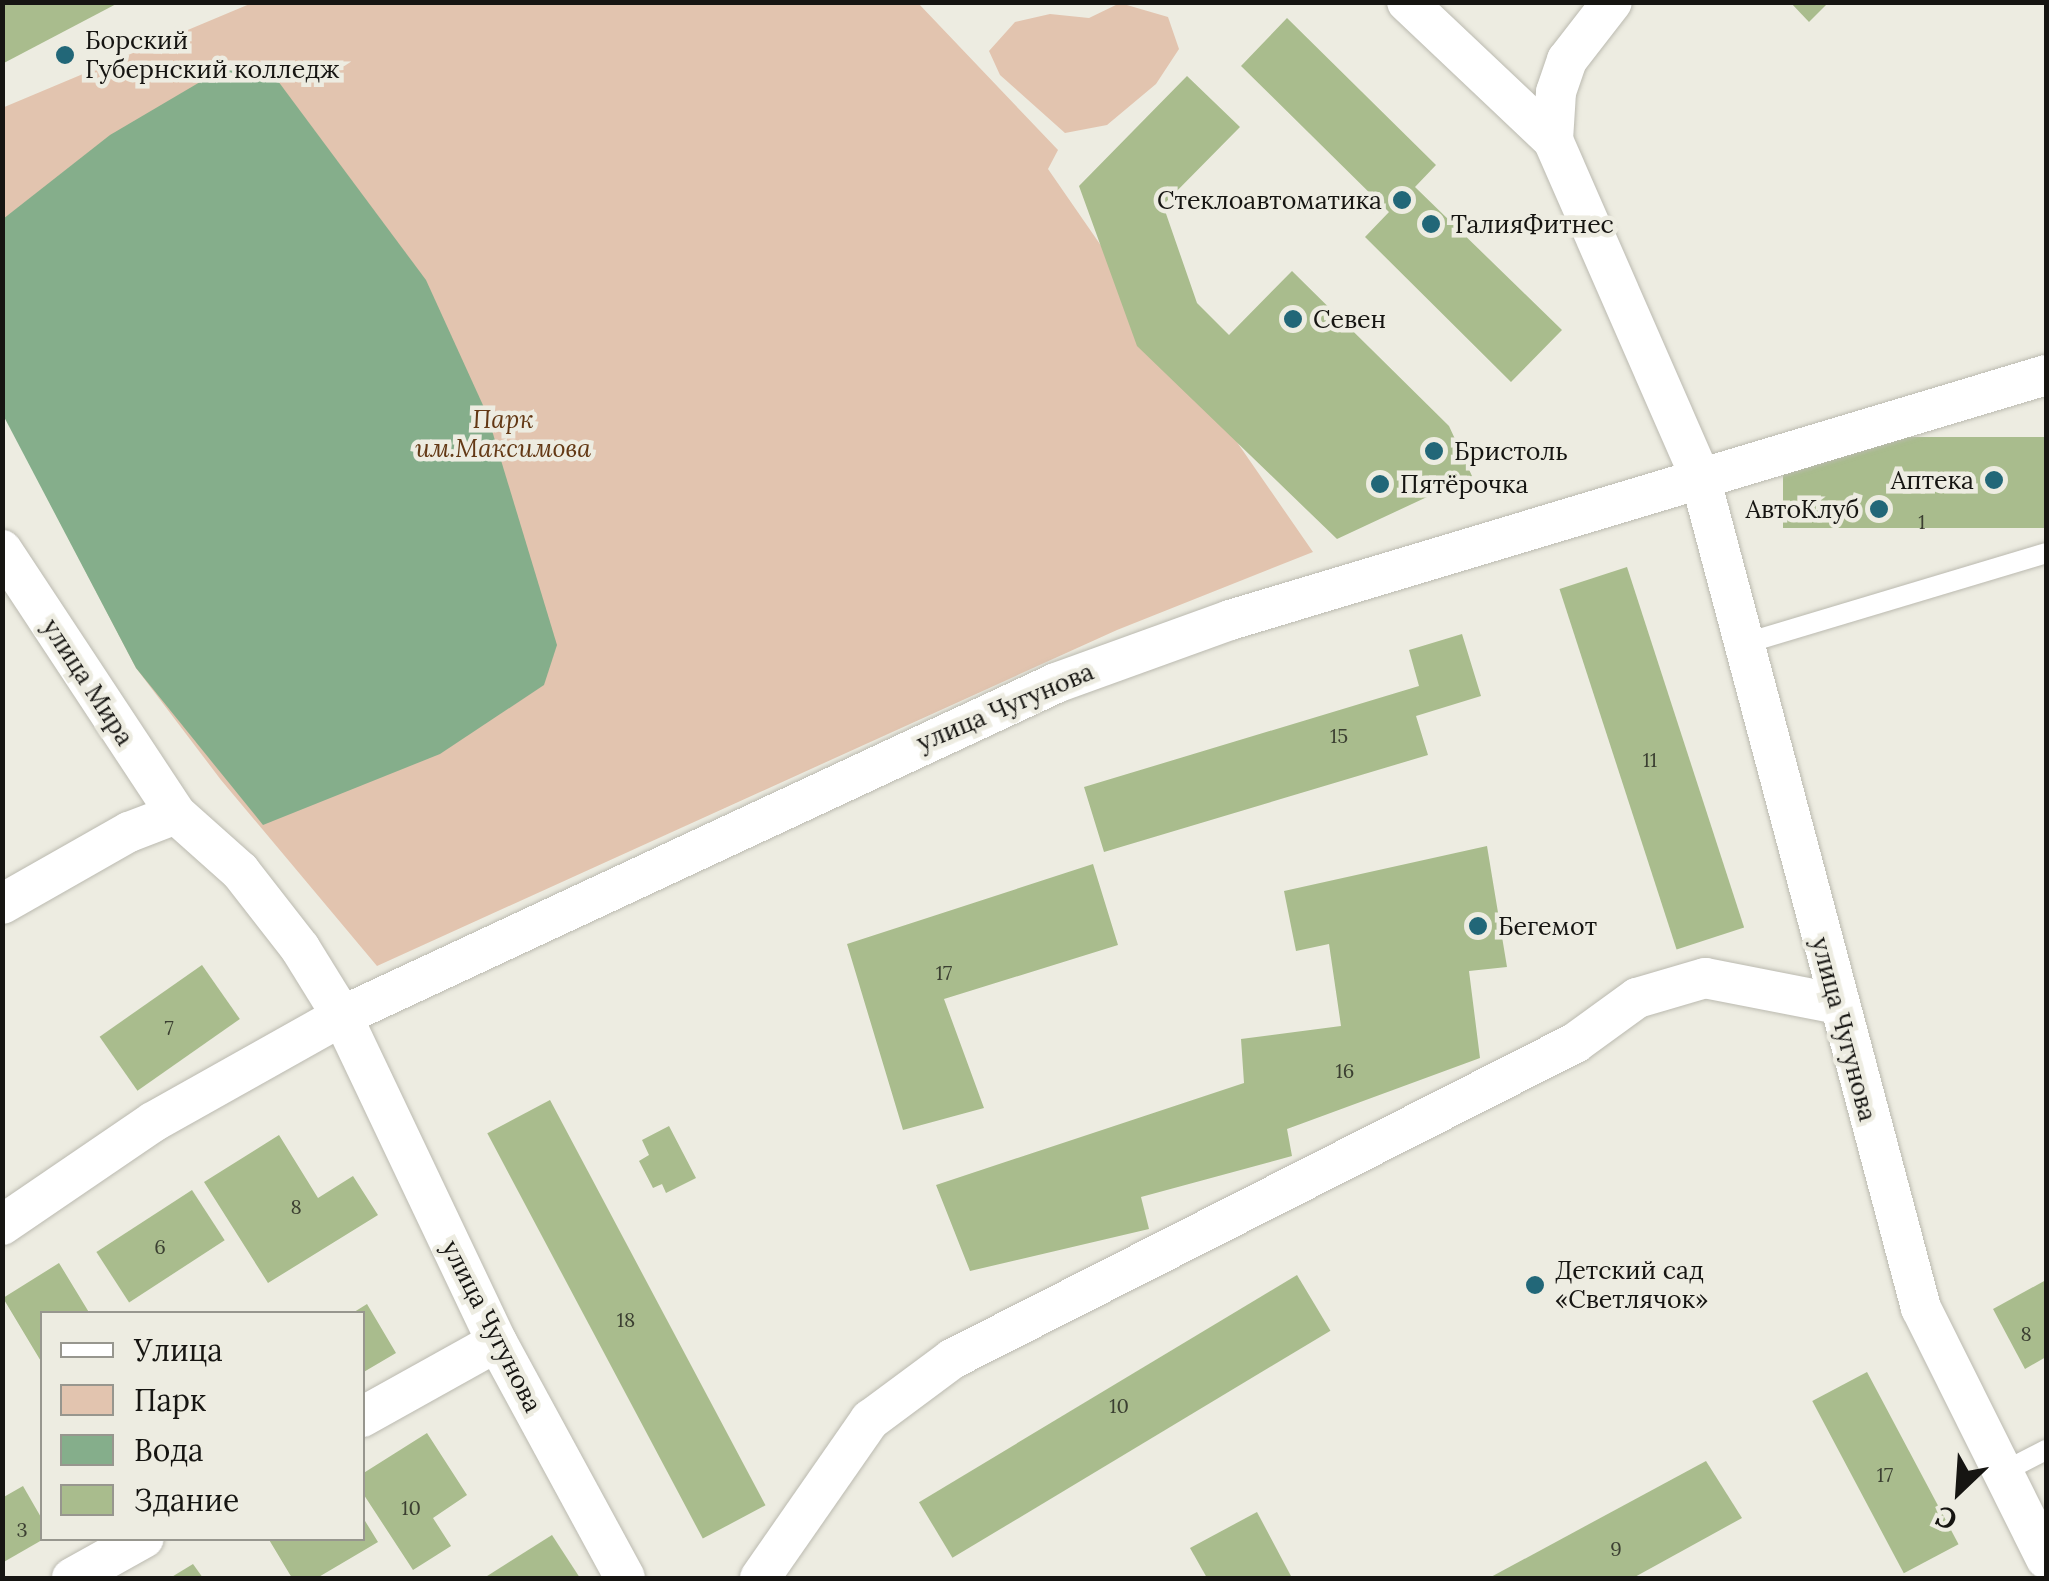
<!DOCTYPE html>
<html>
<head>
<meta charset="utf-8">
<style>
	body { margin:0 }
	#map { position:relative; width:2049px; height:1581px; overflow:hidden; background:#edece1; font-family:Lora,serif }
	div>[style] { position:absolute }
	[style*='--x'] { left:calc(var(--x)*1px); top:calc(var(--y)*1px); width:calc(var(--w)*1px); rotate:calc(var(--a)*1deg) }
	.green>* { inset:0; background:#e2c4af }
	.water>* { inset:0; background:#85ae8b }
	.building>* { inset:0; background:#a9bc8d; transform-origin:0 0 }
	.roads { filter:drop-shadow(0 0 2px #bbbab0) drop-shadow(0 0 2px #bbbab0) }
	.service>* { height:20px; margin:-10px; padding:0 10px; transform-origin:10px; border-radius:10px; background:#fff }
	.minor>* { height:40px; margin:-20px; padding:0 20px; transform-origin:20px; border-radius:20px; background:#fff }
	.dots>* { width:28px; height:28px; translate:-50% -50%; box-sizing:border-box; border:5px solid #edece1; border-radius:50% }
	span { translate:-50% -50%; white-space:nowrap; text-align:center; line-height:1.15; -webkit-text-stroke:9px #edece1; paint-order:stroke }
	.number-label { font-size:20px; color:#3b3f31 }
	.number-label span { -webkit-text-stroke-width:0 }
	.poi-label { font-size:25px; color:#161512 }
	.left { translate:0 -50%; text-align:left }
	.right { translate:-100% -50%; text-align:right }
	.park-label { font-size:25px; color:#633814; font-style:italic }
	.street-label { font-size:25px; color:#161512 }
	.frame { position:absolute; inset:0; border:5px solid #161512; pointer-events:none }
	.legend { position:absolute; left:40px; top:1311px; width:325px; height:230px; box-sizing:border-box; background:#edece1; border:2px solid #97968e; margin:0; padding:12px 18px; list-style:none; font-size:30px; color:#161512 }
	.legend li { display:flex; align-items:center; gap:20px; height:50px }
	.legend b { width:50px; border:2px solid #97968e }
	.north { position:absolute; left:1909px; top:1441px; width:100px; height:100px; -webkit-text-stroke:8px #edece1; paint-order:stroke; rotate:205deg; font-size:28px; font-weight:700; line-height:40px; text-align:center; color:#161512 }
	.north::after { content:''; display:block; margin:auto; width:35px; height:45px; background:#161512; clip-path:polygon(50% 0,100% 100%,50% 72%,0 100%) }
</style>
</head>
<body>
<div id="map">
	<div class="green">
		<i style="clip-path:polygon(252px 3px,918px 3px,1058px 150px,1048px 169px,1313px 552px,1117px 630px,377px 966px,221px 780px,136px 668px,3px 413px,2px 108px)"></i>
		<i style="clip-path:polygon(1120px 3px,1168px 17px,1179px 49px,1156px 84px,1107px 125px,1065px 133px,1000px 75px,989px 51px,1015px 22px,1050px 14px,1089px 18px)"></i>
	</div>
	<div class="water">
		<i style="clip-path:polygon(234px 62px,272px 73px,426px 280px,487px 414px,557px 645px,544px 685px,440px 754px,263px 825px,136px 668px,2px 413px,3px 219px,110px 135px)"></i>
	</div>
	<div class="building">
		<i style="clip-path:polygon(2px 2px,120px 2px,2px 64px)"></i>
		<i style="clip-path:polygon(1790px 2px,1829px 2px,1809px 22px)"></i>
		<i style="clip-path:polygon(1287px 18px,1436px 165px,1415px 187px,1562px 330px,1511px 382px,1365px 237px,1389px 212px,1241px 66px)"></i>
		<i style="clip-path:polygon(1187px 76px,1240px 127px,1163px 205px,1197px 303px,1229px 335px,1292px 271px,1449px 426px,1472px 476px,1337px 539px,1137px 346px,1079px 186px)"></i>
		<i style="left:2046px;top:437px;width:91px;height:263px;rotate:90deg"></i>
		<i style="left:1627px;top:567px;width:379px;height:71px;rotate:72deg"></i>
		<i style="clip-path:polygon(1462px 634px,1481px 696px,1416px 716px,1428px 755px,1104px 852px,1084px 787px,1419px 686px,1409px 650px)"></i>
		<i style="clip-path:polygon(1487px 846px,1507px 967px,1469px 971px,1480px 1058px,1287px 1129px,1292px 1156px,1141px 1197px,1149px 1229px,970px 1271px,936px 1185px,1244px 1083px,1241px 1039px,1341px 1026px,1329px 944px,1296px 951px,1284px 891px)"></i>
		<i style="clip-path:polygon(1093px 864px,1118px 945px,944px 999px,984px 1108px,903px 1130px,847px 944px)"></i>
		<i style="left:202px;top:965px;width:66px;height:125px;rotate:55deg"></i>
		<i style="left:550px;top:1100px;width:459px;height:71px;rotate:62deg"></i>
		<i style="clip-path:polygon(669px 1126px,696px 1178px,666px 1193px,662px 1184px,653px 1188px,639px 1161px,649px 1155px,642px 1140px)"></i>
		<i style="clip-path:polygon(279px 1135px,318px 1198px,353px 1176px,378px 1215px,268px 1283px,204px 1182px)"></i>
		<i style="left:192px;top:1190px;width:60px;height:114px;rotate:57deg"></i>
		<i style="clip-path:polygon(59px 1263px,90px 1314px,42px 1314px,42px 1363px,3px 1298px)"></i>
		<i style="left:1297px;top:1275px;width:65px;height:441px;rotate:59deg"></i>
		<i style="clip-path:polygon(2046px 1280px,2046px 1357px,2025px 1369px,1993px 1309px)"></i>
		<i style="clip-path:polygon(367px 1304px,396px 1353px,362px 1373px,362px 1314px,351px 1314px)"></i>
		<i style="left:1867px;top:1372px;width:195px;height:62px;rotate:62deg"></i>
		<i style="clip-path:polygon(427px 1433px,467px 1495px,433px 1518px,451px 1546px,413px 1570px,362px 1492px,362px 1474px)"></i>
		<i style="clip-path:polygon(1706px 1461px,1742px 1518px,1633px 1578px,1489px 1578px)"></i>
		<i style="clip-path:polygon(23px 1486px,42px 1519px,42px 1540px,2px 1563px,2px 1498px)"></i>
		<i style="clip-path:polygon(1257px 1512px,1292px 1578px,1207px 1578px,1190px 1548px)"></i>
		<i style="clip-path:polygon(362px 1516px,378px 1542px,317px 1578px,292px 1578px,268px 1538px,362px 1538px)"></i>
		<i style="clip-path:polygon(552px 1535px,580px 1578px,484px 1578px)"></i>
		<i style="clip-path:polygon(193px 1564px,203px 1578px,170px 1578px)"></i>
	</div>
	<div class="roads">
		<div class="service">
			<i style="--x:1743;--y:644;--w:316;--a:-16.7"></i>
			<i style="--x:2001;--y:1473;--w:51;--a:-27.1"></i>
		</div>
		<div class="minor">
			<i style="--x:1407;--y:2;--w:201;--a:43.4"></i>
			<i style="--x:1553;--y:140;--w:48;--a:-86.4"></i>
			<i style="--x:1556;--y:92;--w:34;--a:-71"></i>
			<i style="--x:1567;--y:60;--w:73;--a:-52.2"></i>
			<i style="--x:1553;--y:140;--w:368;--a:66.4"></i>
			<i style="--x:1700;--y:477;--w:860;--a:75.11"></i>
			<i style="--x:1921;--y:1308;--w:280;--a:63.5"></i>
			<i style="--x:2;--y:550;--w:316;--a:56.6"></i>
			<i style="--x:176;--y:814;--w:86;--a:41.7"></i>
			<i style="--x:240;--y:871;--w:98;--a:52.1"></i>
			<i style="--x:300;--y:948;--w:80;--a:58.3"></i>
			<i style="--x:342;--y:1016;--w:361;--a:64.6"></i>
			<i style="--x:497;--y:1342;--w:268;--a:61.5"></i>
			<i style="--x:2;--y:904;--w:146;--a:-29.6"></i>
			<i style="--x:129;--y:832;--w:50;--a:-21"></i>
			<i style="--x:2;--y:1225;--w:183;--a:-34.3"></i>
			<i style="--x:153;--y:1122;--w:217;--a:-29.3"></i>
			<i style="--x:342;--y:1016;--w:788;--a:-25"></i>
			<i style="--x:1056;--y:683;--w:185;--a:-19.9"></i>
			<i style="--x:1230;--y:620;--w:852;--a:-16.71"></i>
			<i style="--x:362;--y:1417;--w:154;--a:-29.1"></i>
			<i style="--x:72;--y:1578;--w:82;--a:-29.1"></i>
			<i style="--x:760;--y:1578;--w:193;--a:-55.2"></i>
			<i style="--x:870;--y:1420;--w:102;--a:-36.6"></i>
			<i style="--x:952;--y:1359;--w:699;--a:-26.9"></i>
			<i style="--x:1575;--y:1043;--w:77;--a:-36"></i>
			<i style="--x:1637;--y:998;--w:71;--a:-16.4"></i>
			<i style="--x:1705;--y:978;--w:135;--a:11.1"></i>
		</div>
	</div>
	<div class="dots">
		<i style="left:65px;top:55px;background:#226778"></i>
		<i style="left:1402px;top:200px;background:#226778"></i>
		<i style="left:1431px;top:224px;background:#226778"></i>
		<i style="left:1293px;top:319px;background:#226778"></i>
		<i style="left:1434px;top:451px;background:#226778"></i>
		<i style="left:1994px;top:480px;background:#226778"></i>
		<i style="left:1380px;top:484px;background:#226778"></i>
		<i style="left:1879px;top:509px;background:#226778"></i>
		<i style="left:1478px;top:926px;background:#226778"></i>
		<i style="left:1535px;top:1285px;background:#226778"></i>
	</div>
	<div class="number-label">
		<span style="left:1922px;top:521px">1</span>
		<span style="left:1339px;top:735px">15</span>
		<span style="left:1650px;top:759px">11</span>
		<span style="left:944px;top:972px">17</span>
		<span style="left:169px;top:1027px">7</span>
		<span style="left:1345px;top:1070px">16</span>
		<span style="left:296px;top:1206px">8</span>
		<span style="left:160px;top:1246px">6</span>
		<span style="left:626px;top:1319px">18</span>
		<span style="left:2026px;top:1333px">8</span>
		<span style="left:1119px;top:1405px">10</span>
		<span style="left:1885px;top:1474px">17</span>
		<span style="left:411px;top:1507px">10</span>
		<span style="left:22px;top:1529px">3</span>
		<span style="left:1616px;top:1548px">9</span>
	</div>
	<div class="poi-label">
		<span class="left" style="left:85px;top:55px">Борский<br>Губернский колледж</span>
		<span class="right" style="left:1382px;top:200px">Стеклоавтоматика</span>
		<span class="left" style="left:1451px;top:224px">ТалияФитнес</span>
		<span class="left" style="left:1313px;top:319px">Севен</span>
		<span class="left" style="left:1454px;top:451px">Бристоль</span>
		<span class="right" style="left:1974px;top:480px">Аптека</span>
		<span class="left" style="left:1400px;top:484px">Пятёрочка</span>
		<span class="right" style="left:1859px;top:509px">АвтоКлуб</span>
		<span class="left" style="left:1498px;top:926px">Бегемот</span>
		<span class="left" style="left:1555px;top:1285px">Детский сад<br>«Светлячок»</span>
	</div>
	<div class="park-label">
		<span style="left:503px;top:434px">Парк<br>им.Максимова</span>
	</div>
	<div class="street-label">
		<span style="left:88px;top:682px;rotate:57deg">улица Мира</span>
		<span style="left:1005px;top:707px;rotate:-23deg">улица Чугунова</span>
		<span style="left:1844px;top:1029px;rotate:75deg">улица Чугунова</span>
		<span style="left:492px;top:1326px;rotate:63deg">улица Чугунова</span>
	</div>
	<div class="frame"></div>
	<ul class="legend">
	<li><b style="height:12px;background:#fff"></b>Улица</li>
	<li><b style="height:28px;background:#e2c4af"></b>Парк</li>
	<li><b style="height:28px;background:#85ae8b"></b>Вода</li>
	<li><b style="height:28px;background:#a9bc8d"></b>Здание</li>
	</ul>
	<div class="north">С</div>
</div>
</body>
</html>
